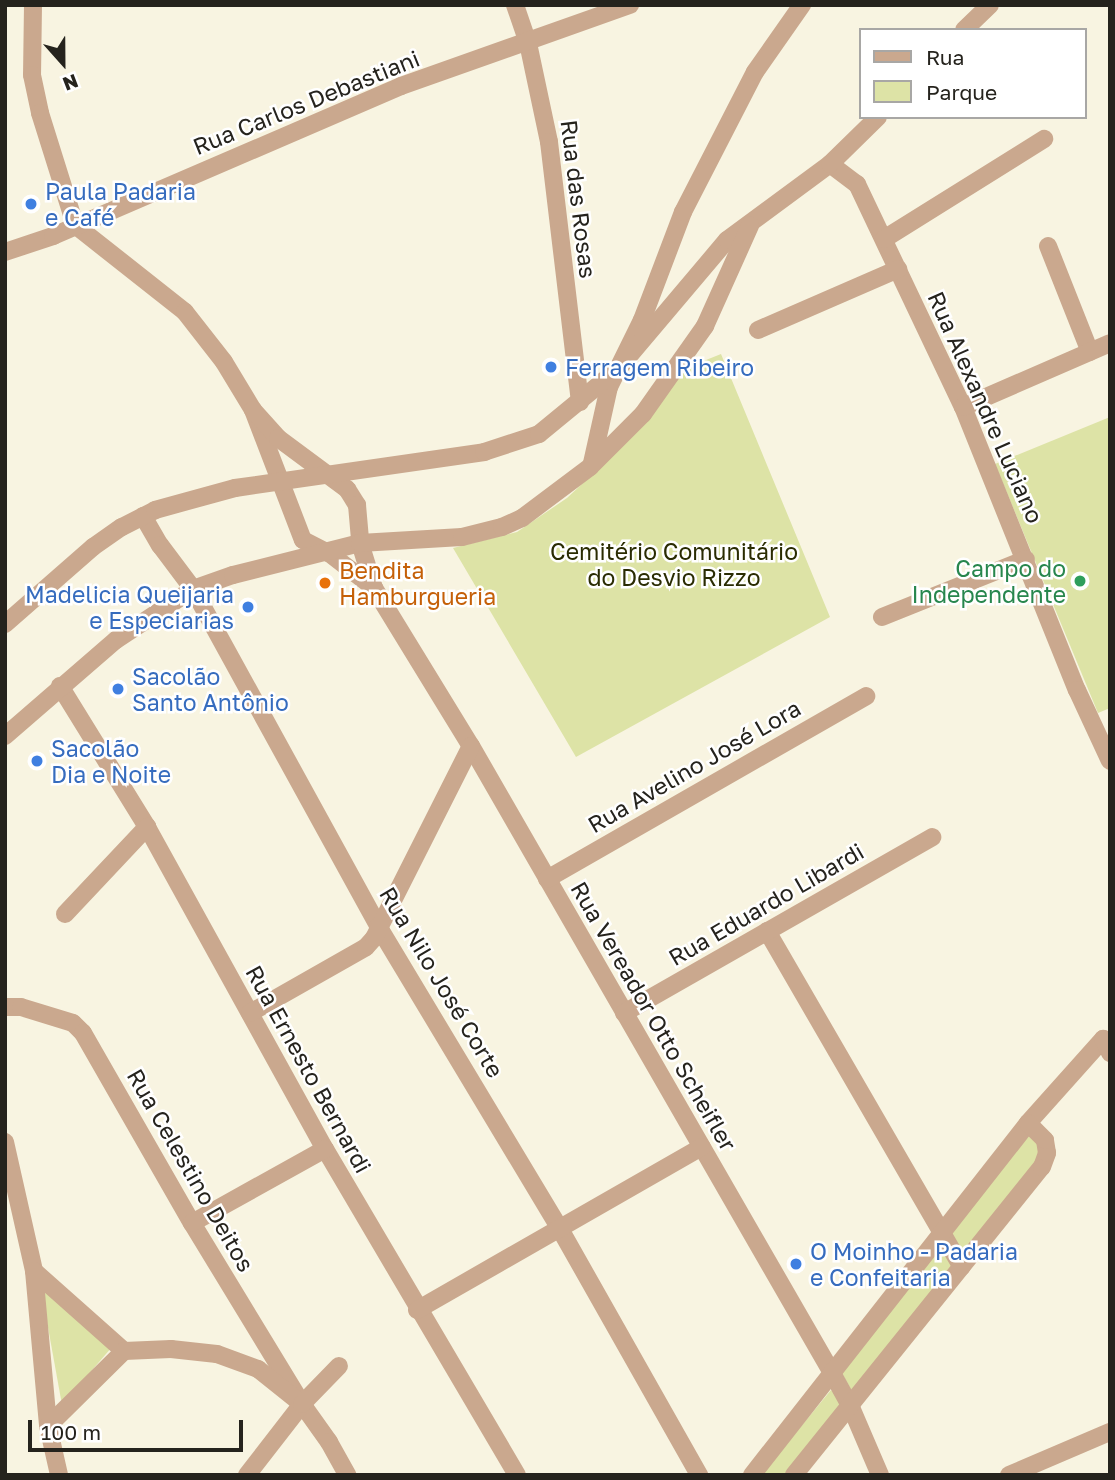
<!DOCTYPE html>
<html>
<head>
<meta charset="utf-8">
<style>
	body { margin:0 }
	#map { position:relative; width:1115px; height:1480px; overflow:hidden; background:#f8f4e1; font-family:"Golos Text",sans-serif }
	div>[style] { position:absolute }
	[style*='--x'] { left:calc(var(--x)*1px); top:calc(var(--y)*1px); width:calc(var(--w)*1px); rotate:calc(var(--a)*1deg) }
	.green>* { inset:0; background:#dde3a6 }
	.minor>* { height:18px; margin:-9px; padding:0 9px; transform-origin:9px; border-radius:9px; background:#caa88e }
	.dots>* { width:19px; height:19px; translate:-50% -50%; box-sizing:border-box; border:4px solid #fff; border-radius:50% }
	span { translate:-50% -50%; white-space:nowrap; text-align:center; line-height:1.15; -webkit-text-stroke:5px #fff; paint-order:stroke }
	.street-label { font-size:23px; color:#25231d }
	.shop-label { font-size:23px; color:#366cbe }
	.left { translate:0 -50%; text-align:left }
	.right { translate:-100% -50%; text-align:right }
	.park-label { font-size:23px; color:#2a2c02 }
	.leisure-label { font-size:23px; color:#27864d }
	.food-label { font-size:23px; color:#c56008 }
	.frame { position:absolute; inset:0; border:7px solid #25231d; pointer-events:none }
	.legend { position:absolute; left:859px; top:28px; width:228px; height:91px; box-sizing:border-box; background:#fff; border:2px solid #a8a7a5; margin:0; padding:9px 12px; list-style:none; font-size:21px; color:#25231d }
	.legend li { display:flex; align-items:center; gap:14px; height:35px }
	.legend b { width:35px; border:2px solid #a8a7a5 }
	.north { position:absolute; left:28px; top:28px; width:70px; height:70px; -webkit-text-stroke:5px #fff; paint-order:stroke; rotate:159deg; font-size:19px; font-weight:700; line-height:28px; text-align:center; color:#25231d }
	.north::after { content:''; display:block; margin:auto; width:24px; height:32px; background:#25231d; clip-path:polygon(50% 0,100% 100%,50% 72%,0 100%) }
	.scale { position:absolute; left:28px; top:1420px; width:215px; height:32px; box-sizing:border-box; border:4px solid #25231d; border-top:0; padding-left:9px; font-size:21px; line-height:24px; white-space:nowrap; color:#25231d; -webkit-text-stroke:5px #fff; paint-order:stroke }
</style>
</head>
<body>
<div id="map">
	<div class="green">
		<i style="clip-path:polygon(721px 354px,830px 617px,576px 757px,453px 548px,517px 532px,567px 498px,600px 467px,681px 370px)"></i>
		<i style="clip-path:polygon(1110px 417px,1110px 708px,1098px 713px,995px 464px)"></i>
		<i style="clip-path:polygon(1027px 1135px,1039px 1139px,1044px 1153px,965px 1256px,951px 1233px)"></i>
		<i style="clip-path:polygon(940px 1242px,957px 1267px,855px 1396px,840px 1370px)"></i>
		<i style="clip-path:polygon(40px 1283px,112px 1347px,62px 1405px)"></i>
		<i style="clip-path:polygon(831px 1390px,844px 1404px,785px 1475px,761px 1475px)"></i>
	</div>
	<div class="minor">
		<i style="--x:33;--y:5;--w:70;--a:90.8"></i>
		<i style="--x:32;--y:75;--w:39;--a:78"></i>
		<i style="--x:40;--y:113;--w:117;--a:72.6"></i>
		<i style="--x:75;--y:225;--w:140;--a:38.3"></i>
		<i style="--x:185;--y:312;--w:63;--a:52"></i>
		<i style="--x:224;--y:362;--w:56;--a:58.9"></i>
		<i style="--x:253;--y:410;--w:139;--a:69"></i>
		<i style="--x:303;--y:540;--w:29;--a:27"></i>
		<i style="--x:329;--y:553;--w:57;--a:37.9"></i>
		<i style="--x:515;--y:5;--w:40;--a:71.1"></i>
		<i style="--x:528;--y:43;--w:101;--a:78"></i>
		<i style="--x:549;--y:142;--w:262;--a:83.2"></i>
		<i style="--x:964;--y:30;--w:36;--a:-44"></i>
		<i style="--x:830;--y:164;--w:34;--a:37"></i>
		<i style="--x:857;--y:184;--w:247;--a:64.6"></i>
		<i style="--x:963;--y:407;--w:305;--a:68.1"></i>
		<i style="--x:1077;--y:690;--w:78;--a:65.1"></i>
		<i style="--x:884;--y:239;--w:189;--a:-32"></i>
		<i style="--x:1048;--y:246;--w:114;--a:68.4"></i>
		<i style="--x:5;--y:252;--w:51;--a:-18.4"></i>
		<i style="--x:53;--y:236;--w:379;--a:-23.3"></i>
		<i style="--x:401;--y:86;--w:243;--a:-19.5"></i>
		<i style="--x:758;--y:330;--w:153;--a:-23.5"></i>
		<i style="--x:963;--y:407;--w:160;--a:-23.5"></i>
		<i style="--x:253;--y:410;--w:38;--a:48"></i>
		<i style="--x:278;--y:438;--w:86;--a:36.5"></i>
		<i style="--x:347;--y:489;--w:19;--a:58"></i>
		<i style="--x:357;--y:505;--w:38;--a:85"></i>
		<i style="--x:360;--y:543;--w:47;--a:72.7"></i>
		<i style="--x:374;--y:588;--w:185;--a:58.5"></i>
		<i style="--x:471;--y:746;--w:723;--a:60.07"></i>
		<i style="--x:832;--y:1373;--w:37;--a:61"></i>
		<i style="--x:850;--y:1405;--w:76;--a:66.8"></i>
		<i style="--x:592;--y:463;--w:78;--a:-77.4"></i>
		<i style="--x:609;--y:387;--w:75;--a:-63.8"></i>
		<i style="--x:642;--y:320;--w:116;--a:-69.2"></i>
		<i style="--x:683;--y:212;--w:157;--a:-62.8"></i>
		<i style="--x:755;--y:72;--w:82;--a:-55"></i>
		<i style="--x:143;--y:516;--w:34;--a:60"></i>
		<i style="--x:160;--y:545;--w:55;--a:53.1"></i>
		<i style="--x:193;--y:589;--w:384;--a:61.2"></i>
		<i style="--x:378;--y:926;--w:353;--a:59"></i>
		<i style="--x:560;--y:1229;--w:283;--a:60.5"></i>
		<i style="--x:882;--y:617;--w:155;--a:-21.9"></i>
		<i style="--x:5;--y:624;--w:117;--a:-41.2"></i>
		<i style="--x:93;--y:547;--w:35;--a:-35"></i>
		<i style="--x:122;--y:527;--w:37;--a:-27"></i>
		<i style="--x:155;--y:510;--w:83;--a:-15.4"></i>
		<i style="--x:235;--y:488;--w:252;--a:-8.2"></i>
		<i style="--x:484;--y:452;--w:58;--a:-18.1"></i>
		<i style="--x:539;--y:434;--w:102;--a:-39.4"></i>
		<i style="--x:618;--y:369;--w:169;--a:-49.8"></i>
		<i style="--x:727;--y:240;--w:128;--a:-36.4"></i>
		<i style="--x:830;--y:164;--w:67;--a:-44.4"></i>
		<i style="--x:60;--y:686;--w:166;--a:58.3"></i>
		<i style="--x:147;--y:827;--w:368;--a:61.1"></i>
		<i style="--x:325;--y:1149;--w:378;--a:59.5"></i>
		<i style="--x:5;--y:736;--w:147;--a:-40.9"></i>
		<i style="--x:116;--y:640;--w:92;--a:-33.5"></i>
		<i style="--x:193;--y:589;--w:42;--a:-19.3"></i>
		<i style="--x:233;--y:575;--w:131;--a:-14.1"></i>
		<i style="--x:360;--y:543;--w:102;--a:-3.4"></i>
		<i style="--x:462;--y:537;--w:41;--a:-14"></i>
		<i style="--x:502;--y:527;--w:22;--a:-24"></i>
		<i style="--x:522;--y:518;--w:85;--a:-36.9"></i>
		<i style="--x:590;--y:467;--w:75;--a:-45"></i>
		<i style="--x:643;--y:414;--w:108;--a:-54.8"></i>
		<i style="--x:705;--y:326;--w:110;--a:-65.8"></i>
		<i style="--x:547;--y:879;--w:368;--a:-29.8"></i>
		<i style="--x:65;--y:914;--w:120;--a:-46.7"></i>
		<i style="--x:767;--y:931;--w:388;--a:59.9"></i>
		<i style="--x:5;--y:1007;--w:16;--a:0"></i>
		<i style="--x:21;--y:1007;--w:54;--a:17.1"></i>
		<i style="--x:73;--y:1023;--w:14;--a:45"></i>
		<i style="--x:83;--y:1033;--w:219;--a:60.2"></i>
		<i style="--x:192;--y:1223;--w:212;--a:58.7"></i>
		<i style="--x:250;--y:1013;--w:133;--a:-29.6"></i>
		<i style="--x:366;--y:947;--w:12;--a:-48"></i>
		<i style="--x:374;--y:938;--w:215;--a:-63.2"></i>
		<i style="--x:624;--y:1013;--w:355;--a:-29.7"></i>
		<i style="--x:5;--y:1142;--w:132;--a:77.3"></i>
		<i style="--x:34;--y:1271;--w:156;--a:84.8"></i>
		<i style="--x:48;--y:1426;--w:50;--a:77.3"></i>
		<i style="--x:192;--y:1223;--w:152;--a:-29.1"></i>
		<i style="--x:34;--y:1271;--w:120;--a:41.6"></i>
		<i style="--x:124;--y:1351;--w:47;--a:-2.4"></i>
		<i style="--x:171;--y:1349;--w:46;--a:6.2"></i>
		<i style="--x:217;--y:1354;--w:44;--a:20.1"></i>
		<i style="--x:258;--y:1369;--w:56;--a:38.5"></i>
		<i style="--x:302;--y:1404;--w:47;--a:54.6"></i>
		<i style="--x:329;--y:1442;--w:38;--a:61"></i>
		<i style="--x:417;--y:1310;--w:328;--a:-29.8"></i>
		<i style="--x:48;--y:1426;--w:107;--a:-44.6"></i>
		<i style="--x:247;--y:1475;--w:90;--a:-52.2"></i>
		<i style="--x:302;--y:1404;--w:53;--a:-45.8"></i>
		<i style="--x:752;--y:1475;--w:447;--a:-51.9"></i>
		<i style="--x:1028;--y:1123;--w:113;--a:-48.2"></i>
		<i style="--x:1103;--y:1039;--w:16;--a:63"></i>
		<i style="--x:794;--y:1475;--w:395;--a:-51.2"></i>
		<i style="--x:1042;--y:1167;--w:15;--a:-70"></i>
		<i style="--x:1047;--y:1153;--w:13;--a:-99"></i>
		<i style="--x:1045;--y:1140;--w:24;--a:-135"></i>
		<i style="--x:1009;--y:1475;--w:110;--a:-23.1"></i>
	</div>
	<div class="dots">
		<i style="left:31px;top:204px;background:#3f7fe0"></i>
		<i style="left:551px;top:367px;background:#3f7fe0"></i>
		<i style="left:1080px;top:581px;background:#2e9e5b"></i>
		<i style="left:325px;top:583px;background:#e8710a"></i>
		<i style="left:248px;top:607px;background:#3f7fe0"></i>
		<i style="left:118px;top:689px;background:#3f7fe0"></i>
		<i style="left:37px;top:761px;background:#3f7fe0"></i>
		<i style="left:796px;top:1264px;background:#3f7fe0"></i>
	</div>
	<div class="street-label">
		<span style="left:306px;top:102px;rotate:-22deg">Rua Carlos Debastiani</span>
		<span style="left:579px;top:199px;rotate:83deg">Rua das Rosas</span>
		<span style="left:986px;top:407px;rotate:66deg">Rua Alexandre Luciano</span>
		<span style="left:694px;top:766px;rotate:-30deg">Rua Avelino José Lora</span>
		<span style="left:766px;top:904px;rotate:-30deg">Rua Eduardo Libardi</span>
		<span style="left:442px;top:982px;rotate:59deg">Rua Nilo José Corte</span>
		<span style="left:654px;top:1016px;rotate:60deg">Rua Vereador Otto Scheifler</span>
		<span style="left:309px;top:1069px;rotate:61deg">Rua Ernesto Bernardi</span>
		<span style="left:191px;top:1170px;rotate:60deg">Rua Celestino Deitos</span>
	</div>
	<div class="shop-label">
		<span class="left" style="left:45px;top:204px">Paula Padaria<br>e Café</span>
		<span class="left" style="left:565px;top:367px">Ferragem Ribeiro</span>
		<span class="right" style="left:234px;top:607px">Madelicia Queijaria<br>e Especiarias</span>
		<span class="left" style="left:132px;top:689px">Sacolão<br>Santo Antônio</span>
		<span class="left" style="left:51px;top:761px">Sacolão<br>Dia e Noite</span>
		<span class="left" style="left:810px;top:1264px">O Moinho - Padaria<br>e Confeitaria</span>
	</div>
	<div class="park-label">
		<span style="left:674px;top:564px">Cemitério Comunitário<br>do Desvio Rizzo</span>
	</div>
	<div class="leisure-label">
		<span class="right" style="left:1066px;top:581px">Campo do<br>Independente</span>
	</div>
	<div class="food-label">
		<span class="left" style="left:339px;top:583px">Bendita<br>Hamburgueria</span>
	</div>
	<div class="frame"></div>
	<ul class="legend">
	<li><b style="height:9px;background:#caa88e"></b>Rua</li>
	<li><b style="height:19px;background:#dde3a6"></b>Parque</li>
	</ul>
	<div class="north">N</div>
	<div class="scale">100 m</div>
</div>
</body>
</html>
